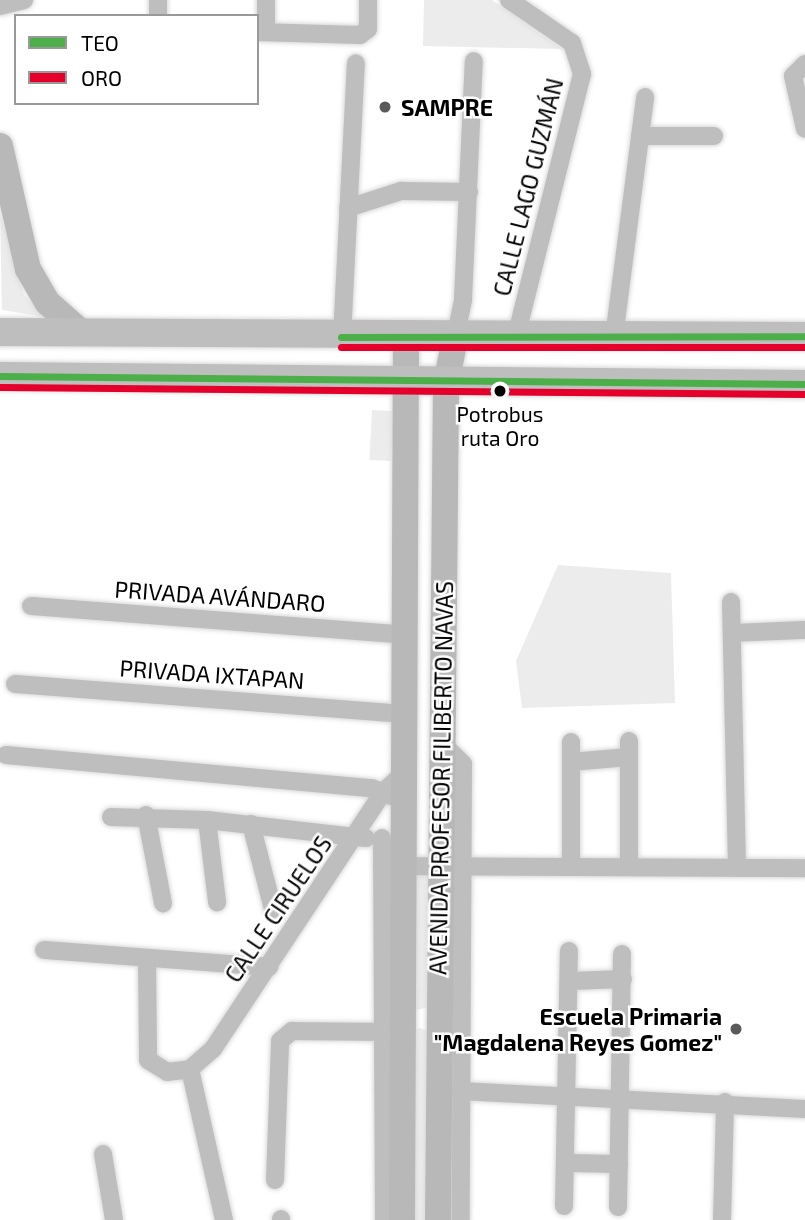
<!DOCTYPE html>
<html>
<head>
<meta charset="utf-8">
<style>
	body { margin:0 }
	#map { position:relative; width:805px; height:1220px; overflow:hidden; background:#fff; font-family:"Exo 2",sans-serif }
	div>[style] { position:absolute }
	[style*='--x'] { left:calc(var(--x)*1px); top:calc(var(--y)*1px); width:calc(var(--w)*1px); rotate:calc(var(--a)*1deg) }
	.green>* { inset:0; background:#ececec; transform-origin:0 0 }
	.roads { filter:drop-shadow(0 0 2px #dbdbdb) drop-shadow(0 0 2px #dbdbdb) }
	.street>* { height:18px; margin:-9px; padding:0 9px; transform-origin:9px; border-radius:9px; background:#bebebe }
	.secondary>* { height:26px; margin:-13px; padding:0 13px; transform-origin:13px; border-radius:13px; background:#b8b8b8 }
	.primary>* { height:28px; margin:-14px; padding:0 14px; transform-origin:14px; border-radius:14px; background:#bebebe }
	.bus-1>* { height:7px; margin:-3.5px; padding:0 3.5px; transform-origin:3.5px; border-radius:3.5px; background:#4daf4a }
	.bus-2>* { height:7px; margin:-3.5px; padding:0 3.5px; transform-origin:3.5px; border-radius:3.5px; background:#e4002b }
	.dots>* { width:19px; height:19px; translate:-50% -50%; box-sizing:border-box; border:4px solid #fff; border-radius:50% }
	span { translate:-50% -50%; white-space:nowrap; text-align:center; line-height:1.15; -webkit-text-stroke:5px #fff; paint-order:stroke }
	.bus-label { font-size:21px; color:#000 }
	.poi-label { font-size:23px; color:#000; font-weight:700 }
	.left { translate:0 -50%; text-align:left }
	.right { translate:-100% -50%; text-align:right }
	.street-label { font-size:23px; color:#000 }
	.legend { position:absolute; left:14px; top:14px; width:245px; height:91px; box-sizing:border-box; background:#fff; border:2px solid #999; margin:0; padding:9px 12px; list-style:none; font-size:21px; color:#000 }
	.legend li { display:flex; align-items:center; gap:14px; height:35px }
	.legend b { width:35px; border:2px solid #999 }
</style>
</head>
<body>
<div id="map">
	<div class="green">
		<i style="clip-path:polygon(424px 0,492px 0,562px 49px,423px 46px)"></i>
		<i style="clip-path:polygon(0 214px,24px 295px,45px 317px,2px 310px)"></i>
		<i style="left:372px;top:410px;width:22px;height:50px;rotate:3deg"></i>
		<i style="clip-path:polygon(558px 565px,671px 573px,675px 703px,522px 708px,516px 661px)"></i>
		<i style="clip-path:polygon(430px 874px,430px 1007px,410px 1011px,407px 875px)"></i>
		<i style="clip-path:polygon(419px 1028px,431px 1032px,432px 1220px,408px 1220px,409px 1033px)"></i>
	</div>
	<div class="roads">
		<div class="street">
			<i style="--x:158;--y:0;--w:16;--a:90"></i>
			<i style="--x:509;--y:0;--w:76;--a:34.3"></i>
			<i style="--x:572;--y:43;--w:33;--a:72"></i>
			<i style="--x:582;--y:74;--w:271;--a:104.1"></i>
			<i style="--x:0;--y:6;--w:25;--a:-14"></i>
			<i style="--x:257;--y:32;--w:103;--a:1.7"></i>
			<i style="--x:360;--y:35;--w:10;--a:-37"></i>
			<i style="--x:368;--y:29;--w:29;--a:-90"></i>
			<i style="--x:266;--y:32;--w:32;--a:-90"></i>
			<i style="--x:805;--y:64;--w:17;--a:135"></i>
			<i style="--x:793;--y:76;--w:54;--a:77.2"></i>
			<i style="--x:640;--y:136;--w:74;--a:0"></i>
			<i style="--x:348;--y:208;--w:56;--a:-17.8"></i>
			<i style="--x:401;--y:191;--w:68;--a:0.8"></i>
			<i style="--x:342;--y:337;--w:274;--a:-87.1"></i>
			<i style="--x:614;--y:337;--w:242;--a:-82.6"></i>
			<i style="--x:455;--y:338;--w:40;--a:-78"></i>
			<i style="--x:463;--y:299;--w:238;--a:-87.4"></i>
			<i style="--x:731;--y:602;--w:265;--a:88.7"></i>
			<i style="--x:31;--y:606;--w:376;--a:4.4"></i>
			<i style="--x:732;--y:633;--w:73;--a:-2.4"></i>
			<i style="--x:15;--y:684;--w:391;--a:4.4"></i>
			<i style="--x:571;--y:742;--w:125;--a:90"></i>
			<i style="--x:442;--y:743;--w:30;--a:45"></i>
			<i style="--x:463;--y:764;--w:456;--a:90.3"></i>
			<i style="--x:6;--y:755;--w:367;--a:5.2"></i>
			<i style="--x:372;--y:788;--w:21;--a:23"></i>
			<i style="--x:571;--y:762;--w:58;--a:-4.9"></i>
			<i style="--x:146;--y:815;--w:90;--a:79.1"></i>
			<i style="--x:111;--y:817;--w:96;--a:1.8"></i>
			<i style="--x:207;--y:820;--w:160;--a:6.5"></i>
			<i style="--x:207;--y:820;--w:83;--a:83"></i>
			<i style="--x:251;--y:824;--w:88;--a:75.5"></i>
			<i style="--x:382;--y:838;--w:382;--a:89.7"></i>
			<i style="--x:382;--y:866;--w:423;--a:0.3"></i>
			<i style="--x:629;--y:866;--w:125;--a:-90"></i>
			<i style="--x:44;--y:950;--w:226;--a:4.3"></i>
			<i style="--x:147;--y:958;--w:102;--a:89.4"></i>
			<i style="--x:148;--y:1060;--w:22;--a:32"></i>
			<i style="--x:167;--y:1072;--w:23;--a:-7"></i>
			<i style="--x:190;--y:1069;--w:30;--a:-41"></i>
			<i style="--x:213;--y:1049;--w:308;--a:-56.5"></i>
			<i style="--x:383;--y:792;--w:27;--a:-42"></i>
			<i style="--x:571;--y:981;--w:52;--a:-2.2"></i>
			<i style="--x:190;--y:1069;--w:155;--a:77.3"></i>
			<i style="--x:460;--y:1091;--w:345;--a:3"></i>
			<i style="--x:103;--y:1154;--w:67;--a:80.5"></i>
			<i style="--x:568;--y:1163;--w:51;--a:1.1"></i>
			<i style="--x:275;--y:1180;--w:139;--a:-87.9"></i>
			<i style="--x:280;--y:1041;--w:16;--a:-40"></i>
			<i style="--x:292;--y:1031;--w:89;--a:0.6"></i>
			<i style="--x:564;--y:1206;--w:255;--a:-88.9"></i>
			<i style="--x:618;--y:1207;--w:253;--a:-89.1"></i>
			<i style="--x:281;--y:1219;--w:1;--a:90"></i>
			<i style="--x:722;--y:1220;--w:118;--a:-88.5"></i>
		</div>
		<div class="secondary">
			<i style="--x:0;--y:146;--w:126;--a:77.2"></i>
			<i style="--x:28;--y:269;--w:39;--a:60"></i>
			<i style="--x:48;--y:303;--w:45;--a:41.4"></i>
			<i style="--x:402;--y:1220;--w:883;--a:-89.74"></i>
			<i style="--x:438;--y:1220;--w:836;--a:-89.45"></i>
			<i style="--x:446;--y:384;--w:47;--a:-78.9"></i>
		</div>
		<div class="primary">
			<i style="--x:0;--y:332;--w:805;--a:0.28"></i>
			<i style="--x:0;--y:376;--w:805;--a:0.57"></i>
		</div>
	</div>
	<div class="bus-1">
		<i style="--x:341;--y:337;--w:464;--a:-0.1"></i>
		<i style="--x:0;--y:376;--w:805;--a:0.57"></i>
	</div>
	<div class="bus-2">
		<i style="--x:341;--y:347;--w:464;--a:0"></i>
		<i style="--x:0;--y:387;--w:805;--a:0.5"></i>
	</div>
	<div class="dots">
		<i style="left:385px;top:107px;background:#595959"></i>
		<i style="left:500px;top:391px;background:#000"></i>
		<i style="left:736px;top:1029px;background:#595959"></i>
	</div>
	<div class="bus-label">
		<span style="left:500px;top:426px">Potrobus<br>ruta Oro</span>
	</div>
	<div class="poi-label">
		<span class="left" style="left:401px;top:107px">SAMPRE</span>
		<span class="right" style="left:722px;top:1029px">Escuela Primaria<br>"Magdalena Reyes Gomez"</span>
	</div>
	<div class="street-label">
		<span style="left:528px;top:187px;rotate:-76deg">CALLE LAGO GUZMÁN</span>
		<span style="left:220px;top:596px;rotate:4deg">PRIVADA AVÁNDARO</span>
		<span style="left:212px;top:674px;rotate:4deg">PRIVADA IXTAPAN</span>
		<span style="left:441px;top:778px;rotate:-89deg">AVENIDA PROFESOR FILIBERTO NAVAS</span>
		<span style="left:278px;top:909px;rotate:-56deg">CALLE CIRUELOS</span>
	</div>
	<ul class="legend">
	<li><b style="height:9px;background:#4daf4a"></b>TEO</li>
	<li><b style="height:9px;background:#e4002b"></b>ORO</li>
	</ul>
</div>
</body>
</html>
